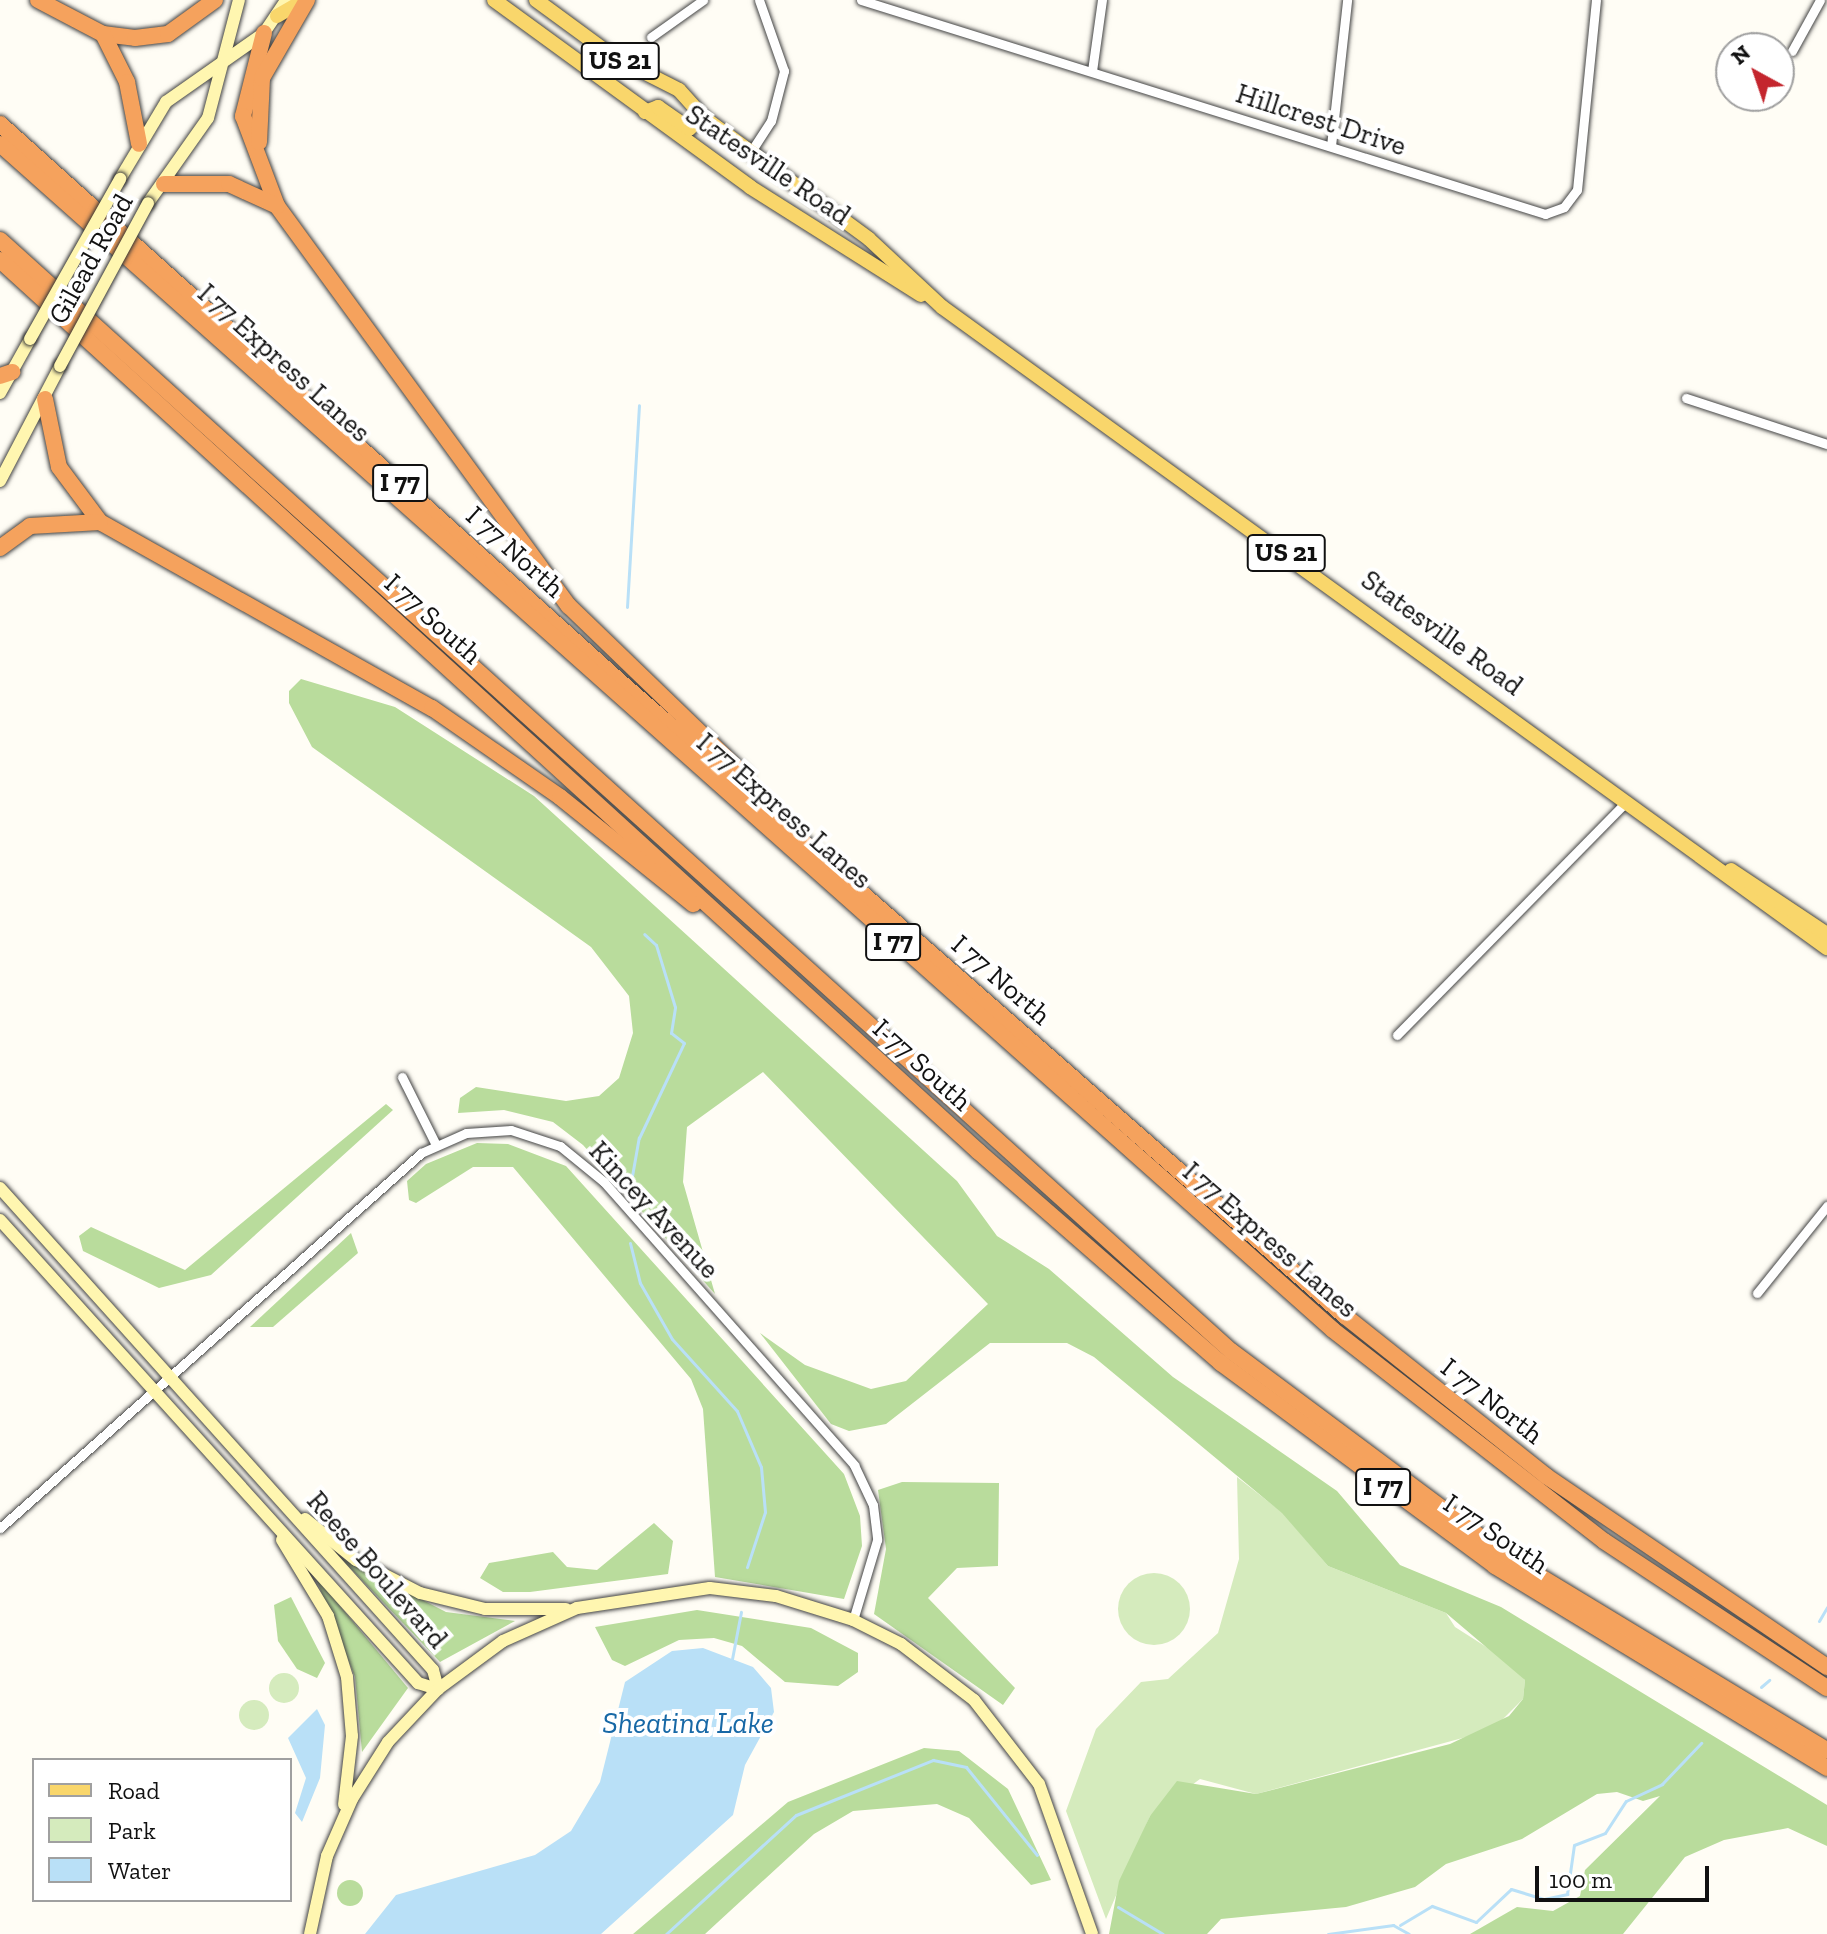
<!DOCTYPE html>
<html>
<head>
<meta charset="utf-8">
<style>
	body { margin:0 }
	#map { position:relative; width:1827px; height:1934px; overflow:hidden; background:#fffdf5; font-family:"Zilla Slab",serif }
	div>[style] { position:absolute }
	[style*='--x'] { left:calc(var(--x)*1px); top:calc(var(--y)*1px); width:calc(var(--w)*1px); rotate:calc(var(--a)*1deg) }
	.green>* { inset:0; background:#d5ebbd }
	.round { border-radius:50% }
	.forest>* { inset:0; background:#b9dc9c }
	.water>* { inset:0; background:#b9e0f7 }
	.stream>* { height:3px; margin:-1.5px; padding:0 1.5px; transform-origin:1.5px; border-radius:1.5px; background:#b9e0f7 }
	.roads { filter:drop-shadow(0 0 2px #444) drop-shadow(0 0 2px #444) }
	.street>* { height:9px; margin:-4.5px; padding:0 4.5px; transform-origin:4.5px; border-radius:4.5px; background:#fff }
	.secondary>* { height:12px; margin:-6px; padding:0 6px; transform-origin:6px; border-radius:6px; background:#fff6b0 }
	.primary>* { height:14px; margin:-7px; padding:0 7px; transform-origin:7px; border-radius:7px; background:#f9d66b }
	.highway>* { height:16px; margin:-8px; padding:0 8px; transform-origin:8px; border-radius:8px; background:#f5a25d }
	.bridges { filter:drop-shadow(0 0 2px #333) drop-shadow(0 0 2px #333) }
	.secondary-bridge>* { height:12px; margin:-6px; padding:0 6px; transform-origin:6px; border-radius:6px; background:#fff6b0 }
	span { translate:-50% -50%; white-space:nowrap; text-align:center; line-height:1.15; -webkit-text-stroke:8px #fff; paint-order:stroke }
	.shield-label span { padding:2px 6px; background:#fff; border:2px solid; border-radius:6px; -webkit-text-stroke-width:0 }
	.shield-label { font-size:26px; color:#111; font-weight:700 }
	.street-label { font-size:28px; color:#111 }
	.water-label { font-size:30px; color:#1768a6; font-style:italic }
	.legend { position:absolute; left:32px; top:1758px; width:260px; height:144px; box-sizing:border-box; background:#fff; border:2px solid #a0a0a0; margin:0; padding:10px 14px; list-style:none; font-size:24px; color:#111 }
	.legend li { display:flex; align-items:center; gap:16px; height:40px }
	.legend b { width:40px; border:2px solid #a0a0a0 }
	.north { position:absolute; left:1715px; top:32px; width:80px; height:80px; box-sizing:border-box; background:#fff; border:2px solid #a0a0a0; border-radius:50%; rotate:320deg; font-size:22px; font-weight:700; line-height:32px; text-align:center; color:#111 }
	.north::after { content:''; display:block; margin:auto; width:28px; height:36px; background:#c4262e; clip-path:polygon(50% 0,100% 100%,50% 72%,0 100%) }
	.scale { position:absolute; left:1535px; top:1866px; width:174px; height:36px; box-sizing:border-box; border:4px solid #111; border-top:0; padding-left:10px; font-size:24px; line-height:28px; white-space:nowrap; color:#111; -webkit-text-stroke:6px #fff; paint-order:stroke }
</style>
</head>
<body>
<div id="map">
	<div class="green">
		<i style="clip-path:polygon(1237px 1477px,1283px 1513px,1328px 1566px,1446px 1613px,1455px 1627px,1513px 1664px,1525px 1680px,1523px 1699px,1492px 1730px,1256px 1794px,1200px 1779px,1150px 1816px,1106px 1919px,1066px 1811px,1096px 1729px,1141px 1682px,1168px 1679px,1218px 1633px,1239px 1559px)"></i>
		<i class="round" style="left:1118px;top:1573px;width:72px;height:72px"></i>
		<i class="round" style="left:269px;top:1673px;width:30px;height:30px"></i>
		<i class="round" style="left:239px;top:1700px;width:30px;height:30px"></i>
	</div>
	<div class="forest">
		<i style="clip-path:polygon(301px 679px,395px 707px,534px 796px,957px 1181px,997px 1236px,1049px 1269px,1173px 1377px,1337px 1491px,1400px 1565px,1501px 1607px,1827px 1805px,1827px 1846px,1788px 1828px,1724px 1840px,1685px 1857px,1623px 1934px,1470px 1934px,1517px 1907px,1553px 1911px,1580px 1896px,1585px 1870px,1660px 1796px,1643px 1801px,1617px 1792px,1597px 1794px,1522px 1839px,1446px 1864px,1415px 1887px,1346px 1907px,1221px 1919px,1207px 1934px,1109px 1934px,1119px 1881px,1150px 1816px,1177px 1781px,1256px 1794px,1450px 1744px,1509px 1716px,1523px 1699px,1525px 1680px,1446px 1613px,1328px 1566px,1282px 1513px,1094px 1357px,1067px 1343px,990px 1343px,886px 1424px,849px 1431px,831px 1424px,760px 1333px,805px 1365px,871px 1389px,906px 1381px,988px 1304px,763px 1072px,687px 1127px,683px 1182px,715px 1294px,583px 1145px,553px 1122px,504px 1110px,458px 1113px,460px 1098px,476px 1087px,566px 1101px,599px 1096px,619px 1078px,633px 1033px,629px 996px,591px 947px,312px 747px,289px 703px,289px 691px)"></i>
		<i style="clip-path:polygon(386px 1104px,393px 1110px,211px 1275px,159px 1288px,83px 1251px,79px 1236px,91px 1227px,185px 1270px)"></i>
		<i style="clip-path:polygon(477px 1143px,508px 1144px,566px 1166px,844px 1474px,860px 1516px,862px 1546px,844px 1599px,715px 1577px,703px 1409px,691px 1379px,513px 1167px,473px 1167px,416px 1203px,409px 1200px,407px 1181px,426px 1164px)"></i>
		<i style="clip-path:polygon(351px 1233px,358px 1253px,273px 1327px,250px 1327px)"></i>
		<i style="clip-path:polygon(902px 1482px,999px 1483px,998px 1566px,957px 1568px,928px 1598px,1015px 1688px,1003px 1705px,874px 1614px,886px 1549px,878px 1490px)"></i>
		<i style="clip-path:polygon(654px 1523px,673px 1541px,668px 1574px,530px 1592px,503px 1592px,480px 1578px,489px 1563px,553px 1552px,567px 1567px,597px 1570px)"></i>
		<i style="clip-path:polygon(341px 1558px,446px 1612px,515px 1621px,440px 1662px)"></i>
		<i style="clip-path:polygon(315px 1576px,408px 1688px,362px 1752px,355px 1677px)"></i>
		<i style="clip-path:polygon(291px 1597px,325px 1663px,317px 1678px,297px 1669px,278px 1641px,274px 1605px)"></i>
		<i style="clip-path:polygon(697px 1610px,811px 1628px,858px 1653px,858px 1672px,838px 1686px,785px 1682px,742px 1646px,714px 1638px,679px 1640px,625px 1666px,612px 1660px,595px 1627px)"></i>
		<i style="clip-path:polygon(924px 1748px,959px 1751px,1008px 1789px,1051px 1880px,1031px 1885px,969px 1818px,937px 1804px,853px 1811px,814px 1834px,705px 1934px,633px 1934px,788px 1802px)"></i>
		<i class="round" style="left:337px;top:1880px;width:26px;height:26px"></i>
	</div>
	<div class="water">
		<i style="clip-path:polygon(703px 1648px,753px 1667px,771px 1688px,774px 1712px,745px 1765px,733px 1815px,601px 1934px,365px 1934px,396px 1895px,535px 1855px,571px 1831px,600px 1782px,625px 1682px,672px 1651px)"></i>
		<i style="clip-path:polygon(317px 1709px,325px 1725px,320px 1778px,302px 1822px,295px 1813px,306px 1778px,288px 1738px)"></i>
	</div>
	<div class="stream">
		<i style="--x:627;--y:607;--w:202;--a:-86.6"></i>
		<i style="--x:632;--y:1176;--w:39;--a:-80"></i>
		<i style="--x:639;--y:1138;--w:105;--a:-64.7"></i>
		<i style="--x:684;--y:1043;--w:16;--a:-142"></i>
		<i style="--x:671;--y:1033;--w:26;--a:-81"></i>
		<i style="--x:675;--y:1007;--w:65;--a:-107"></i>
		<i style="--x:656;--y:945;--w:16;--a:-137"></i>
		<i style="--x:630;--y:1243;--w:41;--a:76"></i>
		<i style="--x:640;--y:1283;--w:64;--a:60.3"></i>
		<i style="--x:672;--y:1339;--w:97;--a:47.9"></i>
		<i style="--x:737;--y:1411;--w:61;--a:66.8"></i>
		<i style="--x:761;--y:1467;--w:45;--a:84.9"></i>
		<i style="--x:765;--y:1512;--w:58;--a:108.1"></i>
		<i style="--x:1819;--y:1621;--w:16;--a:-60"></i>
		<i style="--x:732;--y:1659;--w:48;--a:-79.2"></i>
		<i style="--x:1761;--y:1687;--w:11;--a:-41"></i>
		<i style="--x:1118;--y:1907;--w:52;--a:31"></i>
		<i style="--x:1400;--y:1925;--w:37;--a:-31"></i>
		<i style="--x:1432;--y:1906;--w:47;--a:20"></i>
		<i style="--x:1476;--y:1922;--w:48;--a:-43.3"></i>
		<i style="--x:1511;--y:1889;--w:34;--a:17"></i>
		<i style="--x:1544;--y:1899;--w:24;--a:-12"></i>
		<i style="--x:1567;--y:1894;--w:49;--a:-81.9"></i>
		<i style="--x:1574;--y:1845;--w:33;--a:-21"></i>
		<i style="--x:1605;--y:1833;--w:38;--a:-57"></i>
		<i style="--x:1626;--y:1801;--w:40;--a:-25"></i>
		<i style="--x:1662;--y:1784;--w:57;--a:-46.4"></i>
		<i style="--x:666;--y:1934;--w:176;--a:-42.5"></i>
		<i style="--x:796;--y:1815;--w:148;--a:-21.9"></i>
		<i style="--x:933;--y:1760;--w:34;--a:12"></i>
		<i style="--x:966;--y:1767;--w:113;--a:51.1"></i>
		<i style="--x:1328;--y:1934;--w:66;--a:-7.9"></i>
		<i style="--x:1393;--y:1925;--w:18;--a:29"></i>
	</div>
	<div class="roads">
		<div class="street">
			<i style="--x:861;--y:0;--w:717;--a:17.37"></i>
			<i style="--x:1545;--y:214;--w:20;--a:-20"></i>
			<i style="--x:1564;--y:207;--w:21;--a:-53"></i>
			<i style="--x:1577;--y:190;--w:191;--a:-84.3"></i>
			<i style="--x:651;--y:37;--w:64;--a:-35.4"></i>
			<i style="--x:1792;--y:51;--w:58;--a:-61.2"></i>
			<i style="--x:1092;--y:71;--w:72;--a:-82"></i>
			<i style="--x:1331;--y:146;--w:147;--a:-83.7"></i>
			<i style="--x:750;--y:153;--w:38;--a:-57"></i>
			<i style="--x:771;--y:121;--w:52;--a:-75.4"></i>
			<i style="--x:784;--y:71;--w:75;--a:-109.4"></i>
			<i style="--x:1686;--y:398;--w:148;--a:18.1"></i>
			<i style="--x:1397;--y:1035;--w:328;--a:-45.5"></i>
			<i style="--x:402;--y:1077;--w:76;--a:63.4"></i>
			<i style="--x:1757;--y:1293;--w:112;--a:-51.2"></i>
			<i style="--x:0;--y:1528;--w:564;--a:-41.69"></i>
			<i style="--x:421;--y:1153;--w:49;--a:-24"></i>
			<i style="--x:466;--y:1133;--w:45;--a:-3.8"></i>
			<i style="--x:511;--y:1130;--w:52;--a:18.1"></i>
			<i style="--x:560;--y:1146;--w:57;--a:39.3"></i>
			<i style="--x:604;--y:1182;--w:378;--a:48.5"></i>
			<i style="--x:854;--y:1465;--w:44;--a:64.6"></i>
			<i style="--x:873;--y:1505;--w:35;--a:83"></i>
			<i style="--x:877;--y:1540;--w:84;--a:106.7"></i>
		</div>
		<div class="secondary">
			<i style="--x:120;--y:179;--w:90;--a:-59.1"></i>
			<i style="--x:166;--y:102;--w:120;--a:-35.1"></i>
			<i style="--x:264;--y:33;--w:40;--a:-56"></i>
			<i style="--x:148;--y:203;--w:104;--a:-54.8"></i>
			<i style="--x:208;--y:118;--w:122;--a:-75.3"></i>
			<i style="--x:0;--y:393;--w:62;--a:-60.9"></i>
			<i style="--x:0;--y:481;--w:130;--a:-62.4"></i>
			<i style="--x:0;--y:1188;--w:648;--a:48.07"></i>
			<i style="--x:433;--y:1670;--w:20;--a:75"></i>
			<i style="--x:0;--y:1220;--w:624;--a:47.92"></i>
			<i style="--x:418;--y:1683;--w:21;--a:17"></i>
			<i style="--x:305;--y:1519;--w:65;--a:38.8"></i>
			<i style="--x:356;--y:1560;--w:72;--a:27.3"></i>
			<i style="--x:420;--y:1593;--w:67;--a:13.8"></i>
			<i style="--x:485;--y:1609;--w:81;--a:0"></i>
			<i style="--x:282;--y:1540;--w:89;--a:58.8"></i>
			<i style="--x:328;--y:1616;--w:64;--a:72.7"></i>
			<i style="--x:347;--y:1677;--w:59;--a:85.2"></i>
			<i style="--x:352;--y:1736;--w:69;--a:96.6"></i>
			<i style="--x:310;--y:1934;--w:80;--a:-77.7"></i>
			<i style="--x:327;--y:1856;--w:62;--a:-66.3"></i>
			<i style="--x:352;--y:1799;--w:67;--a:-57.7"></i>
			<i style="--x:388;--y:1742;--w:73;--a:-46.7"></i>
			<i style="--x:438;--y:1689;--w:81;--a:-36.4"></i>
			<i style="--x:503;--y:1641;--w:81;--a:-24"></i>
			<i style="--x:577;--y:1608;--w:134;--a:-8.6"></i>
			<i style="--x:710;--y:1588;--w:66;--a:6.9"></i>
			<i style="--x:776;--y:1596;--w:81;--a:17.3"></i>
			<i style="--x:853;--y:1620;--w:54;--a:26.6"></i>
			<i style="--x:901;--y:1644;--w:92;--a:37.5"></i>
			<i style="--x:974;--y:1700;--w:106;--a:52.3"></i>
			<i style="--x:1039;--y:1784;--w:159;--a:70.5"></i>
		</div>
		<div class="primary">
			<i style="--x:494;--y:0;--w:317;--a:36.1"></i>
			<i style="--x:750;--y:187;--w:202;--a:32.3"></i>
			<i style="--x:536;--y:0;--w:97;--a:36.2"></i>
			<i style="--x:614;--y:57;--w:73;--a:26.9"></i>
			<i style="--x:679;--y:90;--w:36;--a:48"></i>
			<i style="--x:703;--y:117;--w:206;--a:36.3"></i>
			<i style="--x:869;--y:239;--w:100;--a:43"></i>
			<i style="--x:942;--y:307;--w:1093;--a:35.92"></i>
			<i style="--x:277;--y:16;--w:32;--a:-30"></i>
			<i style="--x:645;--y:112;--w:14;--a:-21"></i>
			<i style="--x:658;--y:107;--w:38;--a:35"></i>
			<i style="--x:689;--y:129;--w:18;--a:-41"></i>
			<i style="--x:1731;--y:870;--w:115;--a:33.7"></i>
		</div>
		<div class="highway">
			<i style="--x:38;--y:0;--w:73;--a:27.6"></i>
			<i style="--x:103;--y:34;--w:32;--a:7"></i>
			<i style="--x:135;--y:38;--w:33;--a:-7"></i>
			<i style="--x:168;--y:34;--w:58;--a:-35.9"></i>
			<i style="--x:264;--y:33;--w:86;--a:104.2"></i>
			<i style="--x:243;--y:116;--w:96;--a:69.3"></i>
			<i style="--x:277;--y:206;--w:495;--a:53.9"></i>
			<i style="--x:569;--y:606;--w:245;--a:44"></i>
			<i style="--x:103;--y:34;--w:54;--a:63.4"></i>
			<i style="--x:127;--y:82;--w:63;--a:79"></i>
			<i style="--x:0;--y:124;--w:830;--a:41.97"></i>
			<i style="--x:617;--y:679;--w:967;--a:41.19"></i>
			<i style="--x:1345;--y:1316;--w:257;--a:38.5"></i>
			<i style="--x:1546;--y:1476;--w:340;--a:34.2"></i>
			<i style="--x:259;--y:142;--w:64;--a:-87.3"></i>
			<i style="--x:262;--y:78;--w:90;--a:-60"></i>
			<i style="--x:0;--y:144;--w:1784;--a:41.66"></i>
			<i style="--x:1333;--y:1330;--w:343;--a:37.9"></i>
			<i style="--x:1604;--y:1541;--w:267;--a:33.4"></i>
			<i style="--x:164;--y:184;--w:65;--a:0"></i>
			<i style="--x:229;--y:184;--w:53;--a:24.6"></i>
			<i style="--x:0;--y:240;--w:1658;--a:42.07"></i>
			<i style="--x:1231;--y:1351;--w:339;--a:36.7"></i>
			<i style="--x:1503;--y:1554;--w:379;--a:31.2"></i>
			<i style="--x:0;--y:260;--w:1324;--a:42.34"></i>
			<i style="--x:979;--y:1152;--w:321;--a:41.1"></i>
			<i style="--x:1221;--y:1363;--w:341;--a:36.5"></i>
			<i style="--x:1495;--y:1566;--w:389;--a:31.3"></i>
			<i style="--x:0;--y:376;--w:13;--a:-18"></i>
			<i style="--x:45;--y:399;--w:69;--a:78.4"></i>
			<i style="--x:59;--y:467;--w:69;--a:53.3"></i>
			<i style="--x:100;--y:522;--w:381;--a:29.3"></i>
			<i style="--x:432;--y:708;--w:156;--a:34.8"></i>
			<i style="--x:560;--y:797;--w:171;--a:38.8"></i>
			<i style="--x:0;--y:548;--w:37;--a:-36"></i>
			<i style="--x:30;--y:526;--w:70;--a:-3.3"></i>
		</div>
	</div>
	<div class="bridges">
		<div class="secondary-bridge">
			<i style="--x:30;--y:339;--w:184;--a:-60.6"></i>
			<i style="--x:60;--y:366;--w:185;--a:-61.6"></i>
		</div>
	</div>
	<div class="shield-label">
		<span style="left:620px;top:61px">US 21</span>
		<span style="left:400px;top:483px">I 77</span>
		<span style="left:1286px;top:553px">US 21</span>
		<span style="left:893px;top:942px">I 77</span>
		<span style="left:1383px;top:1487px">I 77</span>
	</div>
	<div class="street-label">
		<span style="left:1321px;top:120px;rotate:18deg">Hillcrest Drive</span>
		<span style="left:768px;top:165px;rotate:34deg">Statesville Road</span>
		<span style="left:91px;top:259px;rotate:-61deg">Gilead Road</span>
		<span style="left:284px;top:363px;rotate:42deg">I 77 Express Lanes</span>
		<span style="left:515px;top:552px;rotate:42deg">I 77 North</span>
		<span style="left:433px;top:619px;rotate:42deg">I 77 South</span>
		<span style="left:1442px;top:633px;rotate:36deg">Statesville Road</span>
		<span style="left:784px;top:811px;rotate:41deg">I 77 Express Lanes</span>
		<span style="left:1001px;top:980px;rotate:41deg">I 77 North</span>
		<span style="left:922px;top:1065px;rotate:42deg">I-77 South</span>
		<span style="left:654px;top:1210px;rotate:47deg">Kincey Avenue</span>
		<span style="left:1270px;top:1240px;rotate:41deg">I 77 Express Lanes</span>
		<span style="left:1492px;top:1401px;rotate:38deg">I 77 North</span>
		<span style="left:1496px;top:1534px;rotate:34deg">I 77 South</span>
		<span style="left:377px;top:1570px;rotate:49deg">Reese Boulevard</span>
	</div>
	<div class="water-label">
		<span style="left:688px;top:1723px">Sheatina Lake</span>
	</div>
	<ul class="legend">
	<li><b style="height:10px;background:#f9d66b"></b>Road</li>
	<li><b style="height:22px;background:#d5ebbd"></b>Park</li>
	<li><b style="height:22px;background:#b9e0f7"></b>Water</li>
	</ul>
	<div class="north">N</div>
	<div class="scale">100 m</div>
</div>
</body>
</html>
